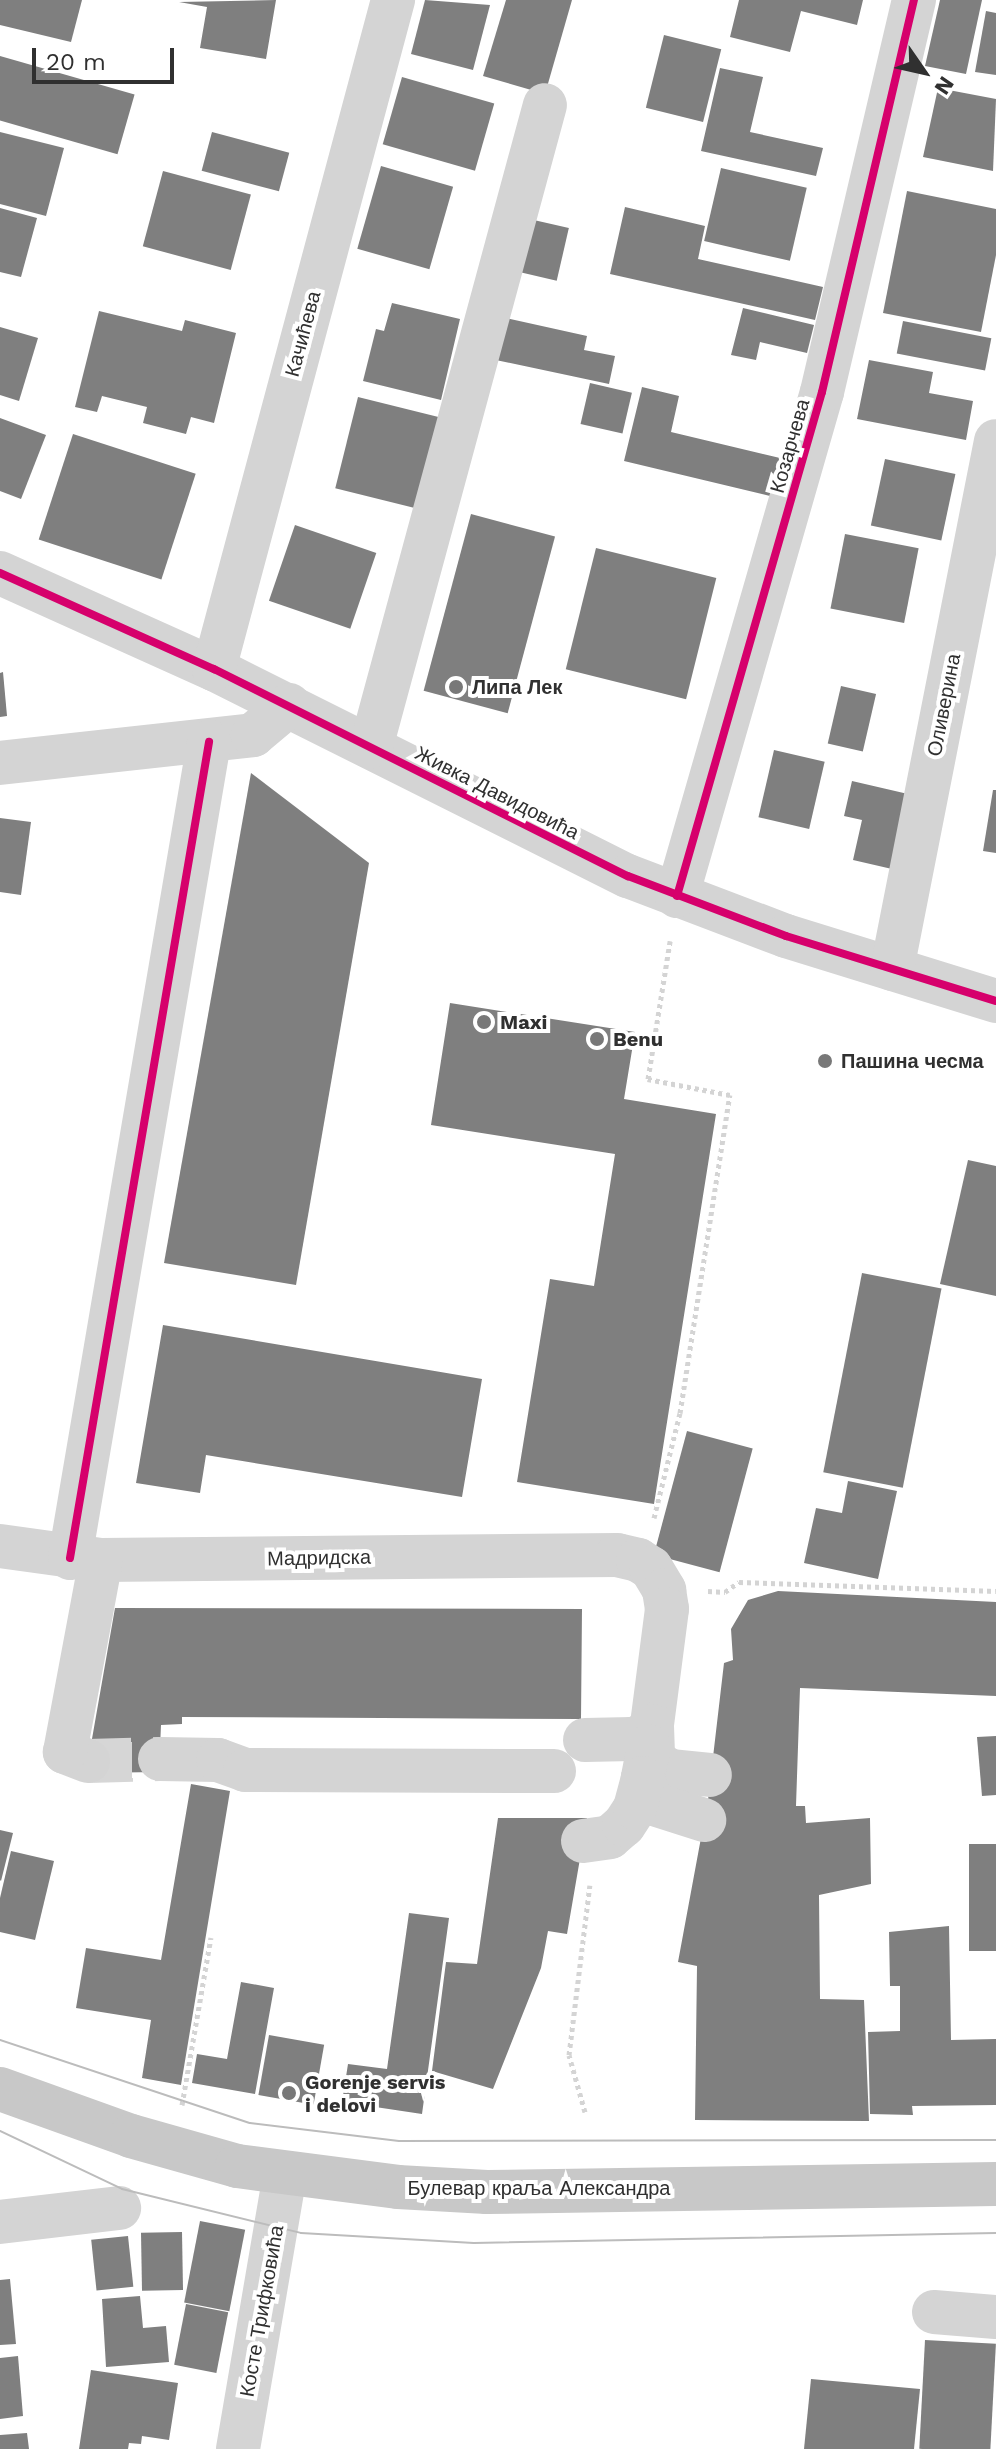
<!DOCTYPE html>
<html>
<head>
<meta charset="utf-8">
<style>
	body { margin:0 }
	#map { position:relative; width:996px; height:2449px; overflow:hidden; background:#fff; font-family:"Work Sans",sans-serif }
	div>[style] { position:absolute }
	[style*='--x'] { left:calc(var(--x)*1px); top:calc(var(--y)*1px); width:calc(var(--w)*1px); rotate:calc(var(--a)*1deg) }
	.building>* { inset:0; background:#7f7f7f; transform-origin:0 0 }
	.minor-tunnel>* { height:44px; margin-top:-22px; transform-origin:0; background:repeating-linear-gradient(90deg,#d6d6d6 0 44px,transparent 0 66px) }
	.path>* { height:5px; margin-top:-2.5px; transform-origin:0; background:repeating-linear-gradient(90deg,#d4d4d4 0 4px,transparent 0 8px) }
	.minor>* { height:44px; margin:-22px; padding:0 22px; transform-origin:22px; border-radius:22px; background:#d4d4d4 }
	.major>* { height:44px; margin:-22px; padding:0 22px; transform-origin:22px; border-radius:22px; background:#c8c8c8 }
	.tram>* { height:2px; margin:-1px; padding:0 1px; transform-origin:1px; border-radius:1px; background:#bcbcbc }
	.cycleway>* { height:8px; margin:-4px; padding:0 4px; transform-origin:4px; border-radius:4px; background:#d6006c }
	.dots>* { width:22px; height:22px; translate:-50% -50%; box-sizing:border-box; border:4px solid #fff; border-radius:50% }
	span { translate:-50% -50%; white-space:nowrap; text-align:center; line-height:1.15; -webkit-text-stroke:8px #fff; paint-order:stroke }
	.street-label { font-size:20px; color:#303030 }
	.poi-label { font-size:20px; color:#303030; font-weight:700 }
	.left { translate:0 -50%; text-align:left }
	.north { position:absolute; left:884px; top:32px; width:80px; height:80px; -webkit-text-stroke:6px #fff; paint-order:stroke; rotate:124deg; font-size:22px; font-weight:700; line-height:32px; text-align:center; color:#303030 }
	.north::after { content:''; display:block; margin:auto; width:28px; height:36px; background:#303030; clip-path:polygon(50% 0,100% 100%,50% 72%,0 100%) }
	.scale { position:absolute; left:32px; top:48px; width:142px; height:36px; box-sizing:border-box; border:4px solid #303030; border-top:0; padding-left:10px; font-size:24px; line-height:28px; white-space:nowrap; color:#303030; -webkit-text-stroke:6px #fff; paint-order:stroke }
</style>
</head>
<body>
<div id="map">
	<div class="building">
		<i style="clip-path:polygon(82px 0,71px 42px,0 25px,0 0)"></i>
		<i style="clip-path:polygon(276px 0,266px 59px,200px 48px,207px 7px,179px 2px)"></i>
		<i style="clip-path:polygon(425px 0,490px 5px,473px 70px,411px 54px)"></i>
		<i style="clip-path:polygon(506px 0,572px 0,545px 94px,483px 76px)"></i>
		<i style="clip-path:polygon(739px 0,863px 0,857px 25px,801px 11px,790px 52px,730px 37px)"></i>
		<i style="clip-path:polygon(940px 0,982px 0,966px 74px,925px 66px)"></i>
		<i style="clip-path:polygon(986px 11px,996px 13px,996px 75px,975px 72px)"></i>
		<i style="left:664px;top:35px;width:59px;height:75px;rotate:14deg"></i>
		<i style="left:0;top:56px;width:140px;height:62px;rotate:16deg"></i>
		<i style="clip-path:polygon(720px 68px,763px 77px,750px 132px,823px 148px,816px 176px,701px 151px)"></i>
		<i style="left:402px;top:77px;width:96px;height:70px;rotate:16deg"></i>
		<i style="clip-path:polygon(938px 88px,996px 99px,993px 171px,923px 157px)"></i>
		<i style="clip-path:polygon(0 132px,64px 148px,46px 216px,0 204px)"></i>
		<i style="left:212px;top:132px;width:80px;height:40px;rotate:15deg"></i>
		<i style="left:381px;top:166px;width:75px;height:86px;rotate:16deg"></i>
		<i style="left:721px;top:168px;width:88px;height:75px;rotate:13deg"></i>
		<i style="left:163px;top:171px;width:91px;height:78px;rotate:15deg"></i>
		<i style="clip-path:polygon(907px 191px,996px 209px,996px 255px,981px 332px,883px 313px)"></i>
		<i style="clip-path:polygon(625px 207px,705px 226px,698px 259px,823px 287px,815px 320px,610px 274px)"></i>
		<i style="clip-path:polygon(0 208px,37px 218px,21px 277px,0 272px)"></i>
		<i style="left:525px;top:218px;width:45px;height:54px;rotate:13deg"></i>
		<i style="clip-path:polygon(392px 303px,460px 319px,441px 400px,363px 381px,376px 329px,384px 331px)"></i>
		<i style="clip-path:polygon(743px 308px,814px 325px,807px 353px,760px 342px,756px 360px,731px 355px)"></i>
		<i style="clip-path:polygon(99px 311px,182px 331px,185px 320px,236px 333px,214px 423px,191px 417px,186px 434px,143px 423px,147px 407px,102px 396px,97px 412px,75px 407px)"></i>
		<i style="clip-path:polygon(501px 317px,587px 336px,584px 350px,615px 356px,609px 384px,491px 359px)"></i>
		<i style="left:903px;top:321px;width:90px;height:33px;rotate:11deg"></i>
		<i style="clip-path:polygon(0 327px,38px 338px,19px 401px,0 395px)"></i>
		<i style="clip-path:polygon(869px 360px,933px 372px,929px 393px,973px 401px,966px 440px,857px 419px)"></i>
		<i style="left:590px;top:383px;width:43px;height:42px;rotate:13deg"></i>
		<i style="clip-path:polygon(642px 387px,679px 396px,671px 432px,780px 458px,770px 496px,624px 461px)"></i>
		<i style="left:358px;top:397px;width:85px;height:94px;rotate:14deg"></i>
		<i style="clip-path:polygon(0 418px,46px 435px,21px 499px,0 491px)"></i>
		<i style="left:73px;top:434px;width:129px;height:111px;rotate:18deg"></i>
		<i style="left:885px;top:459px;width:72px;height:68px;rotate:12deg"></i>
		<i style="left:471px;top:514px;width:87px;height:183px;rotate:15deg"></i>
		<i style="left:295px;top:525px;width:86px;height:80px;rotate:19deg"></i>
		<i style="left:845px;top:534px;width:75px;height:76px;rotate:11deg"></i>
		<i style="left:596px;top:548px;width:124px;height:125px;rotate:14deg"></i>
		<i style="clip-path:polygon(3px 672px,7px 716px,0 717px,0 673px)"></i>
		<i style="left:841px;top:686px;width:36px;height:59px;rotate:13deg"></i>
		<i style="left:774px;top:750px;width:52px;height:69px;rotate:13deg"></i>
		<i style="clip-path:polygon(251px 773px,369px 863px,296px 1285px,164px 1263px)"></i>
		<i style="clip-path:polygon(852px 781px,908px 794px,892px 869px,853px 860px,862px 820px,844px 816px)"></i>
		<i style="clip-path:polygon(993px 790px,996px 790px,996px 853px,983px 851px)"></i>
		<i style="clip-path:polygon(0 818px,31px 822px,21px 895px,0 892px)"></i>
		<i style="clip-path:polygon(450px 1003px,635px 1032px,624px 1099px,716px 1114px,654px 1504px,517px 1482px,550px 1279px,594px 1286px,615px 1154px,431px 1125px)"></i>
		<i style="clip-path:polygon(968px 1160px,996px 1166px,996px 1296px,940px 1284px)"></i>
		<i style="left:862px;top:1273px;width:81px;height:203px;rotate:11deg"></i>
		<i style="clip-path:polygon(163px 1325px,482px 1379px,462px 1497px,206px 1455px,200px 1493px,136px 1483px)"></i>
		<i style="left:687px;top:1431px;width:68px;height:128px;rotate:15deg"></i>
		<i style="clip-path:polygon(848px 1481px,897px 1491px,878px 1579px,804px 1563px,816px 1508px,842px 1513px)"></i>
		<i style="clip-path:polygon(778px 1591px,996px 1602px,996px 1696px,800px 1688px,796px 1806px,805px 1806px,806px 1823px,870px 1818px,871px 1884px,819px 1895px,820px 1999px,864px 2000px,869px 2121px,695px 2120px,697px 1966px,678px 1962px,708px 1800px,724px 1663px,733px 1660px,731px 1629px,748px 1600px)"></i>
		<i style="clip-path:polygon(115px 1608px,582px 1609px,581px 1719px,182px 1717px,182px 1724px,161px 1725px,159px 1772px,86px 1773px)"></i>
		<i style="clip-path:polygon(996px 1736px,996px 1795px,982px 1796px,977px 1737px)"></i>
		<i style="clip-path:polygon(191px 1784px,230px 1791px,181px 2085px,142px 2078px,151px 2020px,76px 2008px,86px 1948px,161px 1960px)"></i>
		<i style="clip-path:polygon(498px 1818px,587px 1818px,567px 1934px,548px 1931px,541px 1968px,493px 2089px,432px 2071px,446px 1962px,477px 1964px)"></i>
		<i style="clip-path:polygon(0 1830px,13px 1833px,1px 1881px,0 1880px)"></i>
		<i style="left:996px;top:1844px;width:107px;height:27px;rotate:90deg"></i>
		<i style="clip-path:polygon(11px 1851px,54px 1861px,35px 1940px,0 1932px,0 1898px)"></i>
		<i style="clip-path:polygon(409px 1913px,449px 1918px,422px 2114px,342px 2102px,348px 2064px,387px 2069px)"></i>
		<i style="clip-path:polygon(949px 1926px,951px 2040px,996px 2039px,996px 2105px,912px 2106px,913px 2115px,870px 2114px,868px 2032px,900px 2031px,900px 1986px,890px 1986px,889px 1932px)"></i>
		<i style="clip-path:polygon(241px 1982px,274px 1988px,255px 2094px,192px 2083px,197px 2054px,227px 2059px)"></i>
		<i style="left:269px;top:2035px;width:56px;height:61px;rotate:10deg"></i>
		<i style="left:200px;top:2221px;width:46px;height:83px;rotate:11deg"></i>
		<i style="left:182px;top:2232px;width:58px;height:41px;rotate:89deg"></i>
		<i style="left:128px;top:2236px;width:51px;height:37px;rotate:84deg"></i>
		<i style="clip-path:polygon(10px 2279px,16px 2344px,0 2345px,0 2280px)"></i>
		<i style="clip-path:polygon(140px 2296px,143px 2328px,166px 2326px,169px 2362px,106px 2367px,102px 2299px)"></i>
		<i style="left:186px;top:2304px;width:43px;height:62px;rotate:11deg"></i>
		<i style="left:925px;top:2340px;width:71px;height:109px;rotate:3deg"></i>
		<i style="clip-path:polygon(18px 2356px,23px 2416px,0 2419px,0 2358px)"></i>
		<i style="clip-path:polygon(91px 2370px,178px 2383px,169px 2440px,142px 2436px,141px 2444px,129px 2443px,128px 2449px,79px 2449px)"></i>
		<i style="clip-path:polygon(811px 2379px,920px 2389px,914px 2449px,804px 2449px)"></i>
		<i style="clip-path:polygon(27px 2433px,29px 2449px,0 2449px,0 2435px)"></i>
	</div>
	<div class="minor-tunnel">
		<i style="--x:88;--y:1761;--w:72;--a:-1.6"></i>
	</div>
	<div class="path">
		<i style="--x:654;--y:1518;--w:108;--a:-76.1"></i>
		<i style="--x:680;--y:1413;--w:322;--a:-81.1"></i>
		<i style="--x:730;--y:1095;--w:84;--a:-169"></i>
		<i style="--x:648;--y:1079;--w:140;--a:-80.9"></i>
		<i style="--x:708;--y:1591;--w:17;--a:3"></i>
		<i style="--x:725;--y:1592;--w:17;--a:-36"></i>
		<i style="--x:739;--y:1582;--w:257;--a:2"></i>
		<i style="--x:182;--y:2105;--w:170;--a:-80.2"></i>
		<i style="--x:585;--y:2112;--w:59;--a:-105.7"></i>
		<i style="--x:569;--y:2055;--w:171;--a:-83"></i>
	</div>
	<div class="minor">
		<i style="--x:0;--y:573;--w:235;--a:24.2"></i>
		<i style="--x:214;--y:669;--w:463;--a:26.6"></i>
		<i style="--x:628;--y:876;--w:169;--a:20.8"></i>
		<i style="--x:786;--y:936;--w:220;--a:17.2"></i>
		<i style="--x:214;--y:669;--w:693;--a:-75.02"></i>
		<i style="--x:371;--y:747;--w:665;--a:-74.84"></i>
		<i style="--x:0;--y:763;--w:255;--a:-6.3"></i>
		<i style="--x:253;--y:735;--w:47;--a:-39.8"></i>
		<i style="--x:677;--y:896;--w:524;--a:-73.95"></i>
		<i style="--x:822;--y:392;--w:403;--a:-76.8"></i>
		<i style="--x:892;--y:969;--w:538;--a:-78.86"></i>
		<i style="--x:0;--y:1546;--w:102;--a:7.9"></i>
		<i style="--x:101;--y:1560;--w:516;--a:-0.56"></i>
		<i style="--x:617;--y:1555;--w:22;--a:13"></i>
		<i style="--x:638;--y:1560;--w:15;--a:32"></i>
		<i style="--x:651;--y:1568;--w:26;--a:59"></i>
		<i style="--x:664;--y:1590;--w:19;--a:81"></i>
		<i style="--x:667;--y:1609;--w:116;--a:97.4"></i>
		<i style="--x:652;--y:1724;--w:14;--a:124"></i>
		<i style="--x:644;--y:1736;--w:12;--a:166"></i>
		<i style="--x:632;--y:1739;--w:47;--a:178.8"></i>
		<i style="--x:70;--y:1558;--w:828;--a:-80.33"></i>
		<i style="--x:652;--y:1726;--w:34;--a:88"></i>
		<i style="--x:653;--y:1760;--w:20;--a:33"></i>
		<i style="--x:670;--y:1771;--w:40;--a:5.7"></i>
		<i style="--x:649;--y:1746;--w:33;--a:101"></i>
		<i style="--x:643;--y:1778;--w:26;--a:72"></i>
		<i style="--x:651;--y:1803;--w:56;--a:17.8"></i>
		<i style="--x:160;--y:1759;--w:58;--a:1"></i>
		<i style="--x:218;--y:1760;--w:29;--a:20"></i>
		<i style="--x:245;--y:1770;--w:309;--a:0.2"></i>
		<i style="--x:88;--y:1761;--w:25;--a:-159"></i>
		<i style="--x:65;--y:1752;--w:195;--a:-79.4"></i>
		<i style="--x:583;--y:1841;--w:27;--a:-8"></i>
		<i style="--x:610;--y:1837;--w:18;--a:-41"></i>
		<i style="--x:624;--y:1825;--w:20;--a:-57"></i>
		<i style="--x:635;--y:1808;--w:31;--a:-75"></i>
		<i style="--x:0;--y:2222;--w:120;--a:-6.7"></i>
		<i style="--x:934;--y:2312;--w:62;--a:4.6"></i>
		<i style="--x:238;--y:2449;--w:279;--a:-80.3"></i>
	</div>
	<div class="major">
		<i style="--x:0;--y:2089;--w:139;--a:19.7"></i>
		<i style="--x:131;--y:2136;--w:110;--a:15.8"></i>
		<i style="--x:237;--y:2166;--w:162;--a:7.4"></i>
		<i style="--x:398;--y:2187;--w:89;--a:3.2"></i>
		<i style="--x:487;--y:2192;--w:509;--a:-0.9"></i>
	</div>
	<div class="tram">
		<i style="--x:0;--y:2040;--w:263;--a:18.4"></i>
		<i style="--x:250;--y:2123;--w:150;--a:6.9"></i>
		<i style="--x:399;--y:2141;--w:597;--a:-0.1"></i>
		<i style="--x:0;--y:2131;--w:135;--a:25.4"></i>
		<i style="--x:122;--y:2189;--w:184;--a:13.8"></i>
		<i style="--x:301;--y:2233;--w:173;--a:3.3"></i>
		<i style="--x:474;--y:2243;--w:522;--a:-1.1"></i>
	</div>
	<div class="cycleway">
		<i style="--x:0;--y:573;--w:235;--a:24.2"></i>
		<i style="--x:214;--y:669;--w:463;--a:26.6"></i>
		<i style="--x:628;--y:876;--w:169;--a:20.8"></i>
		<i style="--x:786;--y:936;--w:220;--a:17.2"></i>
		<i style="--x:677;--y:896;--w:524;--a:-73.95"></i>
		<i style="--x:822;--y:392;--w:403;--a:-76.8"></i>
		<i style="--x:70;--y:1558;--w:828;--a:-80.33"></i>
	</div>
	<div class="dots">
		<i style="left:456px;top:687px;background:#787878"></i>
		<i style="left:484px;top:1022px;background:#787878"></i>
		<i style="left:597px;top:1039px;background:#787878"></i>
		<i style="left:825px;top:1061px;background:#787878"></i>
		<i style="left:289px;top:2093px;background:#787878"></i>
	</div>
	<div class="street-label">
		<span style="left:303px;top:334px;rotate:-75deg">Качићева</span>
		<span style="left:790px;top:446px;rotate:-74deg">Козарчева</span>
		<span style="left:944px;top:705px;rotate:-79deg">Оливерина</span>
		<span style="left:497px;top:793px;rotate:27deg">Живка Давидовића</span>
		<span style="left:319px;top:1558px;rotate:-1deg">Мадридска</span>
		<span style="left:539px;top:2188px">Булевар краља Александра</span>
		<span style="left:262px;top:2311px;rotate:-80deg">Косте Трифковића</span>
	</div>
	<div class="poi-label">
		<span class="left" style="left:472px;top:687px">Липа Лек</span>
		<span class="left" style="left:500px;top:1022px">Maxi</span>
		<span class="left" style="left:613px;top:1039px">Benu</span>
		<span class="left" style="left:841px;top:1061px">Пашина чесма</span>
		<span class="left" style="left:305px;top:2094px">Gorenje servis<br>i delovi</span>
	</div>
	<div class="north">N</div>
	<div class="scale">20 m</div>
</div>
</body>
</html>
